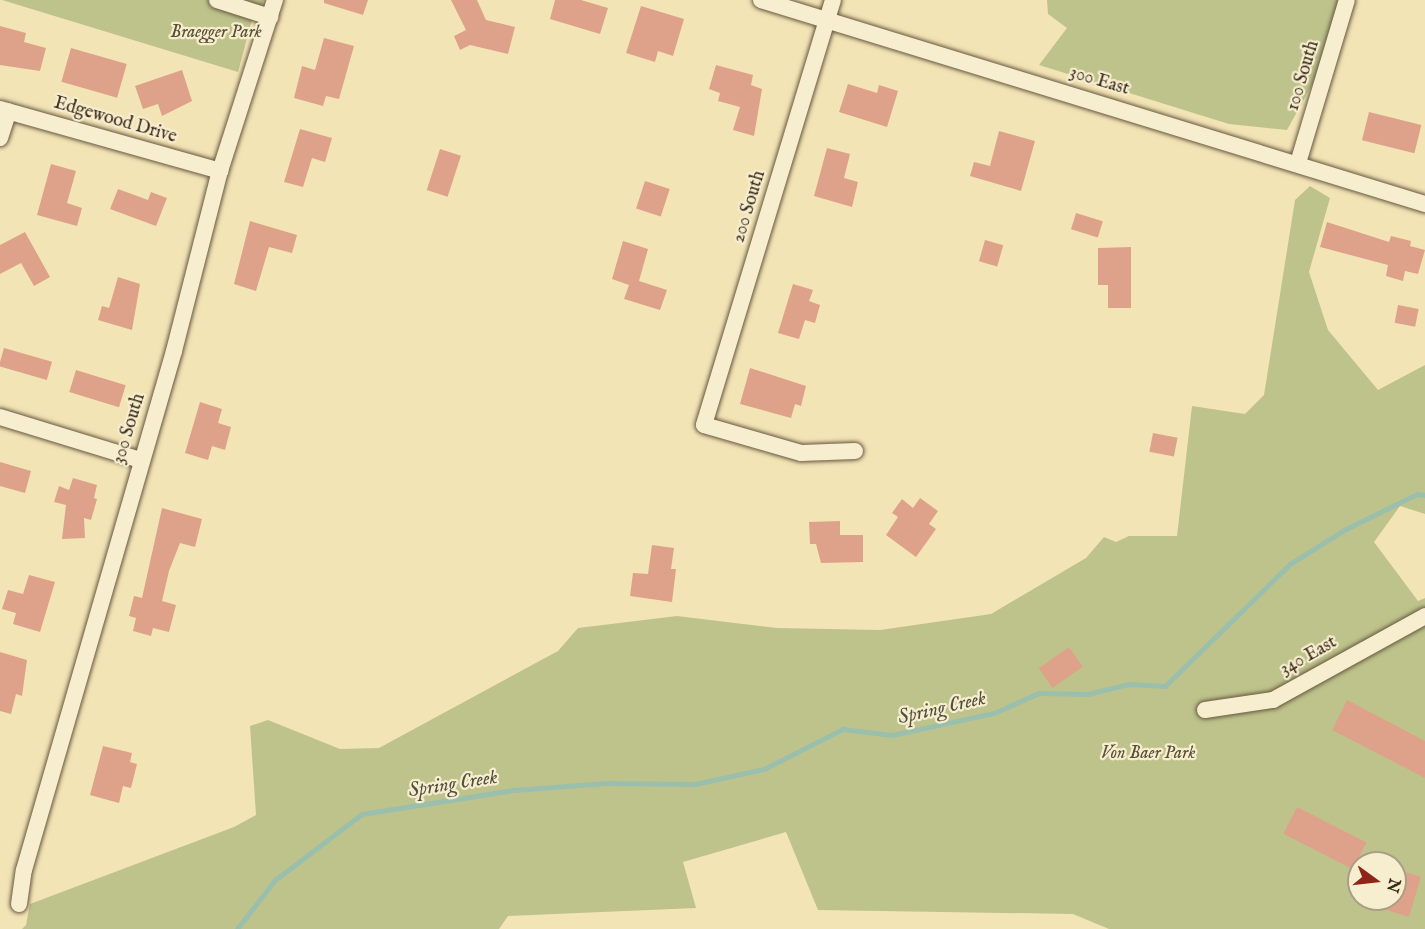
<!DOCTYPE html>
<html>
<head>
<meta charset="utf-8">
<style>
	body { margin:0 }
	#map { position:relative; width:1425px; height:929px; overflow:hidden; background:#f3e4b5; font-family:"IM FELL English",serif }
	div>[style] { position:absolute }
	[style*='--x'] { left:calc(var(--x)*1px); top:calc(var(--y)*1px); width:calc(var(--w)*1px); rotate:calc(var(--a)*1deg) }
	.green>* { inset:0; background:#bec38b }
	.stream>* { height:4.5px; margin:-2.25px; padding:0 2.25px; transform-origin:2.25px; border-radius:2.25px; background:#9bbfad }
	.building>* { inset:0; background:#dea28b; transform-origin:0 0 }
	.roads { filter:drop-shadow(0 0 2px #665840) drop-shadow(0 0 2px #665840) }
	.street>* { height:16px; margin:-8px; padding:0 8px; transform-origin:8px; border-radius:8px; background:#f7edcf }
	span { translate:-50% -50%; white-space:nowrap; text-align:center; line-height:1.15; -webkit-text-stroke:4.5px #f7edcf; paint-order:stroke }
	.park-label { font-size:18px; color:#595036; font-style:italic }
	.street-label { font-size:18px; color:#372a19 }
	.water-label { font-size:20px; color:#504f3e; font-style:italic }
	.north { position:absolute; left:1347px; top:851px; width:60px; height:60px; box-sizing:border-box; background:#f7edcf; border:2px solid #aa9f86; border-radius:50%; rotate:105deg; font-size:16px; font-weight:700; line-height:24px; text-align:center; color:#372a19 }
	.north::after { content:''; display:block; margin:auto; width:21px; height:27px; background:#8f2418; clip-path:polygon(50% 0,100% 100%,50% 72%,0 100%) }
</style>
</head>
<body>
<div id="map">
	<div class="green">
		<i style="clip-path:polygon(2px 0,264px 0,251px 23px,238px 72px)"></i>
		<i style="clip-path:polygon(1047px 0,1342px 0,1323px 65px,1287px 130px,1229px 124px,1039px 65px,1067px 28px,1048px 14px)"></i>
		<i style="clip-path:polygon(evenodd,1310px 186px,1330px 198px,1309px 272px,1328px 330px,1378px 390px,1425px 365px,1425px 514px,1400px 506px,1374px 542px,1418px 601px,1425px 598px,1425px 929px,1109px 929px,1073px 914px,818px 910px,786px 832px,683px 862px,696px 908px,508px 916px,499px 929px,22px 929px,26px 925px,30px 904px,234px 827px,256px 815px,250px 726px,268px 720px,340px 749px,379px 748px,558px 651px,578px 628px,677px 616px,777px 628px,880px 630px,991px 614px,1086px 558px,1104px 537px,1116px 542px,1129px 536px,1177px 536px,1192px 406px,1245px 414px,1264px 395px,1295px 200px,1310px 186px,1359px 863px,1395px 863px,1395px 899px,1359px 899px,1359px 863px)"></i>
	</div>
	<div class="stream">
		<i style="--x:237;--y:929;--w:62;--a:-52.2"></i>
		<i style="--x:275;--y:880;--w:109;--a:-37.2"></i>
		<i style="--x:362;--y:814;--w:154;--a:-9"></i>
		<i style="--x:514;--y:790;--w:92;--a:-4.4"></i>
		<i style="--x:606;--y:783;--w:89;--a:0.6"></i>
		<i style="--x:695;--y:784;--w:71;--a:-12.3"></i>
		<i style="--x:764;--y:769;--w:89;--a:-26.9"></i>
		<i style="--x:843;--y:729;--w:49;--a:7"></i>
		<i style="--x:892;--y:735;--w:104;--a:-12.2"></i>
		<i style="--x:994;--y:713;--w:49;--a:-24"></i>
		<i style="--x:1039;--y:693;--w:49;--a:1.2"></i>
		<i style="--x:1088;--y:694;--w:42;--a:-13.7"></i>
		<i style="--x:1129;--y:684;--w:36;--a:3"></i>
		<i style="--x:1165;--y:686;--w:175;--a:-44.3"></i>
		<i style="--x:1290;--y:564;--w:66;--a:-32"></i>
		<i style="--x:1346;--y:529;--w:79;--a:-26.2"></i>
		<i style="--x:1417;--y:494;--w:8;--a:7"></i>
	</div>
	<div class="building">
		<i style="clip-path:polygon(324px 0,368px 0,363px 15px,324px 3px)"></i>
		<i style="clip-path:polygon(451px 0,477px 0,486px 20px,515px 27px,508px 54px,470px 45px,460px 50px,454px 36px,466px 30px)"></i>
		<i style="clip-path:polygon(555px 0,581px 0,608px 8px,600px 34px,550px 19px)"></i>
		<i style="clip-path:polygon(641px 6px,684px 19px,673px 56px,658px 51px,655px 62px,626px 53px)"></i>
		<i style="clip-path:polygon(0 26px,26px 33px,24px 42px,46px 48px,40px 71px,0 65px)"></i>
		<i style="clip-path:polygon(324px 38px,354px 46px,339px 99px,326px 96px,323px 106px,294px 98px,302px 66px,315px 70px)"></i>
		<i style="left:71px;top:48px;width:58px;height:35px;rotate:16deg"></i>
		<i style="clip-path:polygon(716px 65px,753px 75px,751px 85px,762px 89px,754px 136px,733px 130px,740px 107px,718px 101px,720px 93px,709px 89px)"></i>
		<i style="clip-path:polygon(182px 70px,192px 101px,162px 116px,158px 104px,143px 109px,135px 86px)"></i>
		<i style="clip-path:polygon(848px 84px,877px 93px,879px 85px,898px 91px,887px 127px,839px 112px)"></i>
		<i style="left:1369px;top:112px;width:54px;height:29px;rotate:14deg"></i>
		<i style="clip-path:polygon(300px 129px,332px 138px,325px 162px,312px 158px,303px 187px,284px 182px)"></i>
		<i style="clip-path:polygon(999px 131px,1035px 141px,1021px 191px,970px 176px,974px 162px,990px 166px)"></i>
		<i style="clip-path:polygon(827px 148px,850px 154px,844px 178px,858px 182px,852px 207px,814px 196px)"></i>
		<i style="left:440px;top:149px;width:22px;height:43px;rotate:18deg"></i>
		<i style="clip-path:polygon(51px 164px,76px 171px,67px 203px,82px 208px,77px 226px,37px 215px)"></i>
		<i style="left:645px;top:181px;width:26px;height:29px;rotate:18deg"></i>
		<i style="clip-path:polygon(118px 189px,148px 200px,151px 192px,167px 198px,156px 226px,110px 209px)"></i>
		<i style="left:1076px;top:213px;width:28px;height:17px;rotate:17deg"></i>
		<i style="clip-path:polygon(250px 221px,297px 235px,292px 253px,269px 247px,256px 291px,234px 284px)"></i>
		<i style="clip-path:polygon(1327px 222px,1389px 242px,1391px 236px,1411px 241px,1410px 246px,1425px 250px,1418px 274px,1405px 271px,1403px 281px,1386px 276px,1388px 265px,1320px 247px)"></i>
		<i style="clip-path:polygon(25px 232px,50px 277px,34px 286px,21px 263px,0 274px,0 245px)"></i>
		<i style="left:985px;top:240px;width:19px;height:22px;rotate:16deg"></i>
		<i style="clip-path:polygon(623px 241px,648px 249px,639px 281px,667px 290px,660px 310px,624px 299px,629px 285px,612px 279px)"></i>
		<i style="clip-path:polygon(1131px 247px,1131px 308px,1108px 308px,1108px 285px,1098px 285px,1098px 248px)"></i>
		<i style="clip-path:polygon(118px 277px,140px 284px,132px 330px,98px 320px,102px 306px,109px 308px)"></i>
		<i style="clip-path:polygon(793px 284px,813px 290px,809px 301px,820px 305px,815px 323px,805px 320px,799px 339px,778px 333px)"></i>
		<i style="left:1398px;top:305px;width:21px;height:18px;rotate:11deg"></i>
		<i style="left:4px;top:348px;width:50px;height:19px;rotate:16deg"></i>
		<i style="clip-path:polygon(750px 368px,806px 386px,801px 406px,795px 404px,791px 418px,740px 404px)"></i>
		<i style="left:76px;top:370px;width:52px;height:23px;rotate:17deg"></i>
		<i style="clip-path:polygon(200px 402px,222px 409px,218px 423px,231px 427px,225px 450px,212px 446px,208px 460px,185px 453px)"></i>
		<i style="left:1153px;top:433px;width:25px;height:19px;rotate:11deg"></i>
		<i style="clip-path:polygon(0 462px,31px 471px,25px 493px,0 486px)"></i>
		<i style="clip-path:polygon(73px 478px,97px 485px,94px 498px,97px 499px,91px 520px,84px 518px,85px 538px,62px 539px,66px 505px,54px 502px,59px 486px,69px 490px)"></i>
		<i style="clip-path:polygon(920px 498px,938px 511px,929px 524px,936px 529px,916px 557px,886px 535px,898px 517px,892px 513px,902px 499px,913px 508px)"></i>
		<i style="clip-path:polygon(162px 508px,202px 519px,195px 547px,180px 543px,169px 571px,162px 601px,176px 605px,169px 632px,153px 628px,151px 636px,133px 631px,136px 618px,129px 616px,134px 596px,142px 598px)"></i>
		<i style="clip-path:polygon(840px 521px,840px 535px,863px 535px,863px 562px,821px 563px,816px 544px,810px 544px,809px 522px)"></i>
		<i style="clip-path:polygon(652px 545px,674px 548px,671px 569px,676px 569px,672px 602px,630px 596px,633px 573px,648px 574px)"></i>
		<i style="clip-path:polygon(29px 575px,55px 582px,40px 632px,13px 624px,16px 613px,2px 609px,8px 590px,23px 594px)"></i>
		<i style="left:1069px;top:647px;width:24px;height:37px;rotate:55deg"></i>
		<i style="clip-path:polygon(0 652px,27px 660px,22px 696px,16px 694px,11px 714px,0 711px)"></i>
		<i style="clip-path:polygon(1347px 700px,1425px 741px,1425px 778px,1332px 730px)"></i>
		<i style="clip-path:polygon(103px 746px,132px 753px,130px 762px,137px 764px,131px 788px,123px 786px,119px 803px,90px 795px)"></i>
		<i style="left:1297px;top:807px;width:78px;height:30px;rotate:27deg"></i>
		<i style="clip-path:polygon(1395px 869px,1421px 877px,1409px 917px,1361px 902px,1395px 899px)"></i>
	</div>
	<div class="roads">
		<div class="street">
			<i style="--x:217;--y:0;--w:56;--a:17.8"></i>
			<i style="--x:761;--y:0;--w:695;--a:17.08"></i>
			<i style="--x:833;--y:0;--w:444;--a:106.9"></i>
			<i style="--x:704;--y:425;--w:101;--a:16.1"></i>
			<i style="--x:801;--y:453;--w:54;--a:-2.1"></i>
			<i style="--x:0;--y:109;--w:229;--a:15.7"></i>
			<i style="--x:0;--y:138;--w:28;--a:-72"></i>
			<i style="--x:1298;--y:163;--w:170;--a:-73.3"></i>
			<i style="--x:0;--y:417;--w:147;--a:17"></i>
			<i style="--x:1205;--y:710;--w:69;--a:-8.4"></i>
			<i style="--x:1273;--y:700;--w:174;--a:-28.9"></i>
			<i style="--x:19;--y:904;--w:34;--a:-82"></i>
			<i style="--x:24;--y:870;--w:540;--a:-73.88"></i>
			<i style="--x:174;--y:351;--w:186;--a:-75.7"></i>
			<i style="--x:220;--y:171;--w:180;--a:-72.2"></i>
		</div>
	</div>
	<div class="park-label">
		<span style="left:216px;top:33px">Braegger Park</span>
		<span style="left:1148px;top:754px">Von Baer Park</span>
	</div>
	<div class="street-label">
		<span style="left:1304px;top:76px;rotate:-73deg">100 South</span>
		<span style="left:1099px;top:82px;rotate:17deg">300 East</span>
		<span style="left:115px;top:121px;rotate:16deg">Edgewood Drive</span>
		<span style="left:750px;top:207px;rotate:-73deg">200 South</span>
		<span style="left:130px;top:429px;rotate:-73deg">300 South</span>
		<span style="left:1309px;top:657px;rotate:-29deg">340 East</span>
	</div>
	<div class="water-label">
		<span style="left:942px;top:708px;rotate:-13deg">Spring Creek</span>
		<span style="left:453px;top:784px;rotate:-9deg">Spring Creek</span>
	</div>
	<div class="north">N</div>
</div>
</body>
</html>
